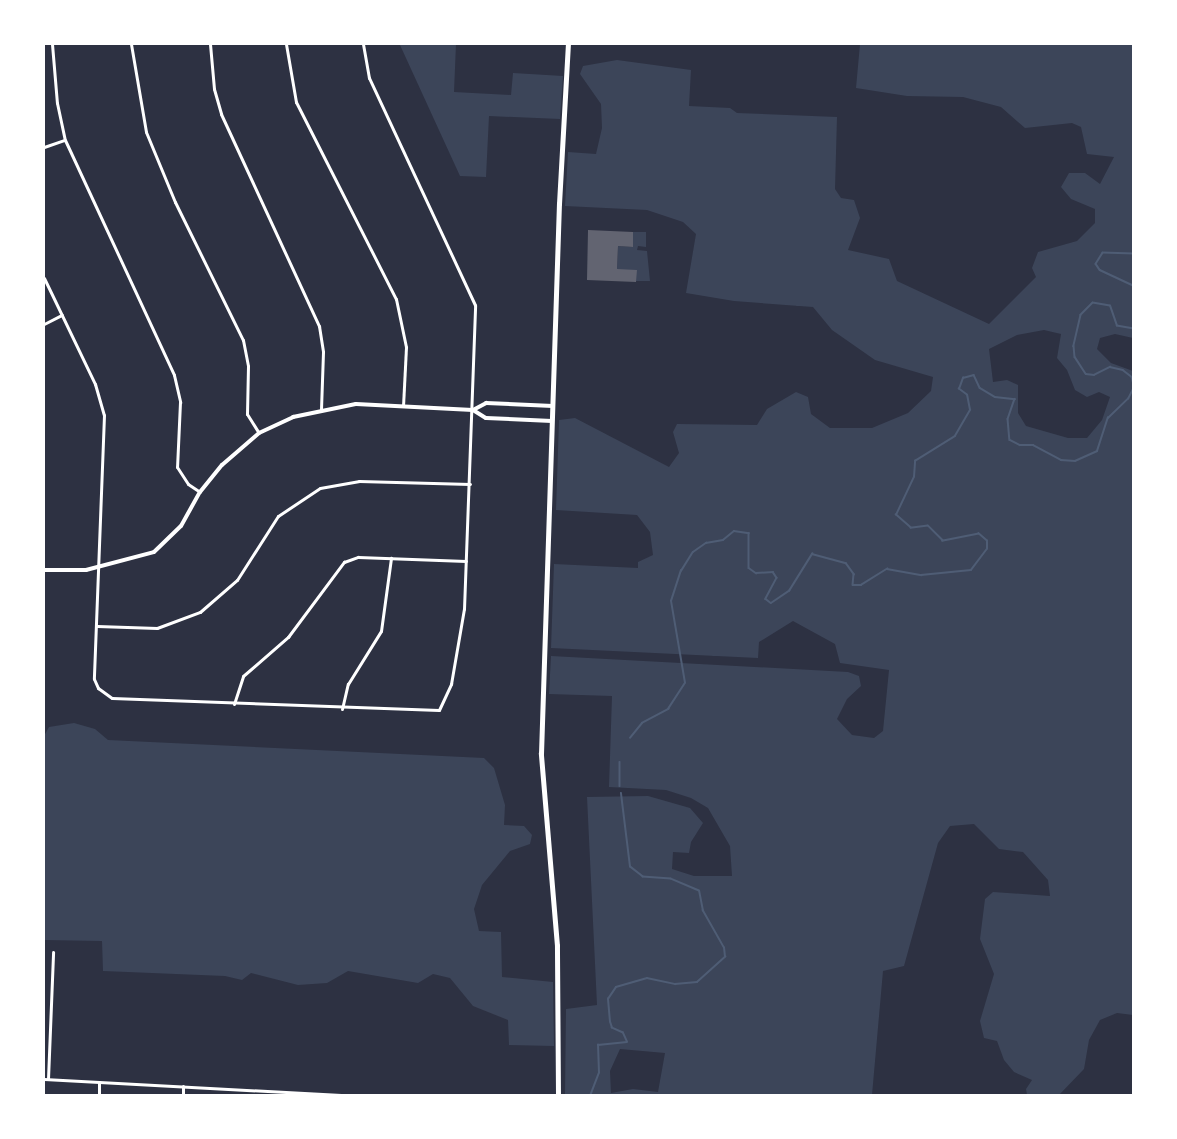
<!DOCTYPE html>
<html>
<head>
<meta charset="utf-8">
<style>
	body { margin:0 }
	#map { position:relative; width:1177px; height:1139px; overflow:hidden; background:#2d3142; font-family:Raleway,sans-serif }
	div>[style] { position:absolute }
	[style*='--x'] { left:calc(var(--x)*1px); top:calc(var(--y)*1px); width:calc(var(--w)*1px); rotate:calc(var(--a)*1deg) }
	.green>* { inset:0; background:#3c4559 }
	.stream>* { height:1.5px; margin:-0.75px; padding:0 0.75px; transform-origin:0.75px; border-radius:0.75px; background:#4f5d75 }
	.building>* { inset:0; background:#626471 }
	.minor>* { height:3px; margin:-1.5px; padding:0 1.5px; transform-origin:1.5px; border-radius:1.5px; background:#fff }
	.tertiary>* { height:4px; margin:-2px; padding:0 2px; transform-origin:2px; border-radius:2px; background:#fff }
	.secondary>* { height:4.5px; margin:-2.25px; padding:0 2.25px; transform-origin:2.25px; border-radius:2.25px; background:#fff }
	span { translate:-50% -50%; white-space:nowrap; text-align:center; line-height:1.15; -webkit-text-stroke:6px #fff; paint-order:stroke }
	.frame { position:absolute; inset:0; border:45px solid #fff; pointer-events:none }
</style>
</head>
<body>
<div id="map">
	<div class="green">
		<i style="clip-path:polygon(456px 44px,454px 92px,511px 95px,513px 73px,563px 76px,560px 119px,489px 116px,486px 177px,460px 176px,400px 45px)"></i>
		<i style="clip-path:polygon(evenodd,860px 44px,1133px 44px,1133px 338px,1115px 334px,1100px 338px,1097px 349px,1111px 363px,1133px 371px,1133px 1015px,1117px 1013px,1100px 1020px,1089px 1040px,1084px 1069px,1059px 1095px,1027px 1095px,1026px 1089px,1032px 1080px,1014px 1072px,1004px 1060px,997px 1041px,984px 1038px,980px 1021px,994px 974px,980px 939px,985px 899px,993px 892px,1050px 896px,1048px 880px,1023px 852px,999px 849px,974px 824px,950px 826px,938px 843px,904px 966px,883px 971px,872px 1095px,565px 1095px,566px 1009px,597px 1005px,587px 797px,648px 796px,690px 808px,703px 823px,691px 842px,689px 853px,673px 852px,672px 869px,694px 876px,732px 876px,730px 846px,708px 808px,691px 798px,666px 790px,609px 787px,612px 696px,549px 694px,551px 656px,848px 672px,859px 676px,861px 686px,847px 699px,837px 719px,852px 735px,874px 738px,883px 731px,889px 670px,840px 663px,835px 644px,793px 621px,759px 642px,758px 658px,551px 648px,554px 564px,638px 568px,638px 562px,653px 555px,650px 532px,637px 515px,556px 510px,559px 420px,575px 418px,669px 467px,679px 453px,673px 432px,677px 424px,757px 425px,767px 409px,796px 392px,808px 397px,811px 414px,830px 428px,872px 428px,908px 413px,931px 391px,933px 377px,875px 360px,832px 330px,813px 307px,734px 301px,686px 293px,696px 234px,683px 222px,647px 210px,565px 206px,568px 152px,596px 154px,602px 128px,601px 104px,580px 74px,583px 66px,617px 60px,691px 70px,689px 106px,730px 108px,737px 113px,837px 117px,835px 189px,841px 198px,854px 200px,860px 218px,848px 250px,889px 259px,897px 281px,989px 324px,1036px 277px,1032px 268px,1038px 252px,1077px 241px,1095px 223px,1095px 209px,1071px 199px,1061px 187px,1069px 173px,1085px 173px,1100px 184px,1114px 157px,1087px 154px,1081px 127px,1072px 123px,1025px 128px,1001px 107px,963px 97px,907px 96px,856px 88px,860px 44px,1044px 330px,1061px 334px,1057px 358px,1067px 370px,1075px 390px,1087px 397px,1099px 392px,1110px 397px,1102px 420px,1087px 438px,1068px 438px,1026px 426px,1018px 413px,1018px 385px,1007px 380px,993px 382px,989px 349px,1017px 335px,1044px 330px,860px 44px,620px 1049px,665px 1053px,658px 1092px,633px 1089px,611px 1093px,610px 1071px,620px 1049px)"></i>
		<i style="clip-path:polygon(633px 232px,646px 232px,646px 247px,638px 246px,637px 250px,647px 251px,650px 281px,636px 281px,617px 269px,618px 246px,632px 247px)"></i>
		<i style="clip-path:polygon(74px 723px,95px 729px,108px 740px,484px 758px,494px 768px,505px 805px,504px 825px,524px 826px,532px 835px,530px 844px,510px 851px,482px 885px,474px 909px,479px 931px,501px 932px,502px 977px,553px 982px,554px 1046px,509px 1045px,508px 1020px,473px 1006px,450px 978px,433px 974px,418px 983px,348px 971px,327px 983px,298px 985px,251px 973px,242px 980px,225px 976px,103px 971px,102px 941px,44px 940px,44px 736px,49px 727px)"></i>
	</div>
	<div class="stream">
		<i style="--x:1134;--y:254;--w:31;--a:-178"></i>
		<i style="--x:1103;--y:253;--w:13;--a:122"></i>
		<i style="--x:1096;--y:264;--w:7;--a:56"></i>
		<i style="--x:1100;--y:270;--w:38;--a:25"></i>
		<i style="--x:1134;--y:329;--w:17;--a:-170"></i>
		<i style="--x:1117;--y:326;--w:21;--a:-109"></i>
		<i style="--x:1110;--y:306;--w:17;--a:-170"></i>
		<i style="--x:1093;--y:303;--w:17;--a:135"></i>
		<i style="--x:1081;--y:315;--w:32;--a:103"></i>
		<i style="--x:1074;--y:346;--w:11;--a:85"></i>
		<i style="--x:1075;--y:357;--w:20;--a:57"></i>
		<i style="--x:1086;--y:374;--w:8;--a:7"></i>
		<i style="--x:1094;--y:375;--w:18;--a:-27"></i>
		<i style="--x:1110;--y:367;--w:13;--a:13"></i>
		<i style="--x:1123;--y:370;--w:11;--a:38"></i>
		<i style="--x:1132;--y:377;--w:8;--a:76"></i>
		<i style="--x:630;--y:738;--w:19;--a:-51"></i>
		<i style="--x:642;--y:723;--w:30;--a:-28"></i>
		<i style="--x:668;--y:709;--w:31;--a:-57"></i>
		<i style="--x:685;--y:683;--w:83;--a:-99.7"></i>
		<i style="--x:671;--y:601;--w:32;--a:-72"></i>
		<i style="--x:681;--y:571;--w:22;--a:-58"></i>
		<i style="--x:693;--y:552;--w:16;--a:-35"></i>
		<i style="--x:706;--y:543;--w:17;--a:-10"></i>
		<i style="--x:723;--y:540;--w:14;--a:-39"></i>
		<i style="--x:734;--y:531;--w:15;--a:8"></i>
		<i style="--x:749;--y:533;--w:35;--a:90"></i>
		<i style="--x:749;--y:568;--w:9;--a:36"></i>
		<i style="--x:756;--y:573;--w:17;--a:-3"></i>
		<i style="--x:773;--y:572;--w:7;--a:56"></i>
		<i style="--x:777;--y:578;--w:24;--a:118"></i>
		<i style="--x:766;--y:599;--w:6;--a:39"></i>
		<i style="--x:771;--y:603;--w:22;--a:-34"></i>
		<i style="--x:789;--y:591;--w:44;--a:-58.1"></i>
		<i style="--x:812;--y:554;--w:35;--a:15"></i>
		<i style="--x:846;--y:563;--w:14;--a:54"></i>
		<i style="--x:854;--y:574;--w:11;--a:95"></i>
		<i style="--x:853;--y:585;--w:8;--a:0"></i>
		<i style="--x:861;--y:585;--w:31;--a:-32"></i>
		<i style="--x:887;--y:569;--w:35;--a:10"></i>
		<i style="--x:921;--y:575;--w:50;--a:-5.7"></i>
		<i style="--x:971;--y:570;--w:26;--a:-53"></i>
		<i style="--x:987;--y:549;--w:8;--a:-90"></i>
		<i style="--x:987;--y:541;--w:11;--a:-139"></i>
		<i style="--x:979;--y:534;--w:37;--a:169"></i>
		<i style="--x:943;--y:541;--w:21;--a:-135"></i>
		<i style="--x:928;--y:526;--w:17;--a:173"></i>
		<i style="--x:911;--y:528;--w:20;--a:-139"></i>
		<i style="--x:896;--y:515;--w:42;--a:-64.7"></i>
		<i style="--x:914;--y:477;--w:16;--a:-86"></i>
		<i style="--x:915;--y:461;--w:47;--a:-32"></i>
		<i style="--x:955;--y:436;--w:30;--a:-60"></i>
		<i style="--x:970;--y:410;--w:15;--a:-101"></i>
		<i style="--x:967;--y:395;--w:10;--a:-143"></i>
		<i style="--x:959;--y:389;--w:12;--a:-70"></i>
		<i style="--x:963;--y:378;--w:11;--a:-15"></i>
		<i style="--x:974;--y:375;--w:14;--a:65"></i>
		<i style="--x:980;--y:388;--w:17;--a:31"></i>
		<i style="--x:995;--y:397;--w:20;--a:6"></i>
		<i style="--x:1015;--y:399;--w:21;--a:109"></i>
		<i style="--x:1008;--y:419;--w:21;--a:85"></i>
		<i style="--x:1010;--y:440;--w:11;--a:27"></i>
		<i style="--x:1020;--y:445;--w:13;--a:0"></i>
		<i style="--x:1033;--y:445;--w:32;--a:28"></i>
		<i style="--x:1061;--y:460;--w:14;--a:4"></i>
		<i style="--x:1075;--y:461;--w:24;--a:-24"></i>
		<i style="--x:1097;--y:451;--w:35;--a:-72"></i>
		<i style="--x:1108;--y:418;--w:28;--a:-44"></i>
		<i style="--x:1128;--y:399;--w:13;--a:-63"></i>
		<i style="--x:620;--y:762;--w:24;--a:90"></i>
		<i style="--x:590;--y:1096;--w:25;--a:-69"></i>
		<i style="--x:599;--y:1073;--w:28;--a:-92"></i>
		<i style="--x:598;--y:1045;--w:29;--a:-6"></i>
		<i style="--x:627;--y:1042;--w:10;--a:-114"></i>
		<i style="--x:623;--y:1033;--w:12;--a:-156"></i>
		<i style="--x:612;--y:1028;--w:6;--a:-108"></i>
		<i style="--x:610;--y:1022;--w:23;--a:-95"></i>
		<i style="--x:608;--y:999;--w:14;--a:-56"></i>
		<i style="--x:616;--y:987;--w:32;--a:-16"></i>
		<i style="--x:647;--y:978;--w:29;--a:12"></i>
		<i style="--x:675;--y:984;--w:22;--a:-5"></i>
		<i style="--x:697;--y:982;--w:38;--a:-42"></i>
		<i style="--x:725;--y:957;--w:9;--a:-96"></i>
		<i style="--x:724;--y:948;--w:43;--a:-119.6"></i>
		<i style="--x:703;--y:911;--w:20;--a:-101"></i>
		<i style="--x:699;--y:891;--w:30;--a:-157"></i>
		<i style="--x:671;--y:879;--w:28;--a:-176"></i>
		<i style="--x:643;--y:877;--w:16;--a:-142"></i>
		<i style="--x:630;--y:867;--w:74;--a:-97"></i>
	</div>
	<div class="building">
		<i style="clip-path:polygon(588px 230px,633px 232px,633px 247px,618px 246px,617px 269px,637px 270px,636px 282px,587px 280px)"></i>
	</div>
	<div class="minor">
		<i style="--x:52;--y:44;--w:59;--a:85.2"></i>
		<i style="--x:57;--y:103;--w:38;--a:78"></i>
		<i style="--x:65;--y:140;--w:259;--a:65.1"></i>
		<i style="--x:174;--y:375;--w:28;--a:77"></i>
		<i style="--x:180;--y:402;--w:65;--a:92.6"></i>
		<i style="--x:177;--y:467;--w:20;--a:57"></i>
		<i style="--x:188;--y:484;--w:14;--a:34"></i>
		<i style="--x:131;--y:44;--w:89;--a:80.3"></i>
		<i style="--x:146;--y:132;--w:76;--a:67.5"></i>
		<i style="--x:175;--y:202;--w:154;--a:63.8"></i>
		<i style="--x:243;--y:340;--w:26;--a:79"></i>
		<i style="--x:248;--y:366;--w:48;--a:91.2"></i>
		<i style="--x:247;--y:414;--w:22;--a:58"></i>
		<i style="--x:210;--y:44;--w:45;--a:84.9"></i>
		<i style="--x:214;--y:89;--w:26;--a:74"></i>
		<i style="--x:221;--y:114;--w:234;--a:65.2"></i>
		<i style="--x:319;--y:326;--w:26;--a:81"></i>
		<i style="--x:323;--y:352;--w:57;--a:92"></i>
		<i style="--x:286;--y:44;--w:59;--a:80.2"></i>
		<i style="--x:296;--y:102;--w:221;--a:63.1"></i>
		<i style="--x:396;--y:299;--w:49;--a:78.2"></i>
		<i style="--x:406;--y:347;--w:59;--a:92.9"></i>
		<i style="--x:44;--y:147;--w:21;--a:-19"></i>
		<i style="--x:44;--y:278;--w:118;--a:64.3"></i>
		<i style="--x:95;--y:384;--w:32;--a:74"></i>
		<i style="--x:104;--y:415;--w:264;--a:92.2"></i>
		<i style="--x:94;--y:679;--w:10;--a:66"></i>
		<i style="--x:98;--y:688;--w:17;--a:36"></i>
		<i style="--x:112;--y:698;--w:327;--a:2.1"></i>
		<i style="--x:439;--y:710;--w:29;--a:-65"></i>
		<i style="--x:451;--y:684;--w:76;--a:-80.2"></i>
		<i style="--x:464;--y:609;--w:304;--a:-87.9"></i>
		<i style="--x:475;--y:305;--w:251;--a:-115"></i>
		<i style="--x:369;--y:78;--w:35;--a:-100"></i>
		<i style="--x:44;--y:324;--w:20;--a:-27"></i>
		<i style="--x:97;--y:626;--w:60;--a:1.9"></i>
		<i style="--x:157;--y:628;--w:46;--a:-20.4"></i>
		<i style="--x:200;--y:612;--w:49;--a:-40.9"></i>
		<i style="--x:237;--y:580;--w:76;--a:-57.4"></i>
		<i style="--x:278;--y:516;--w:50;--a:-33.7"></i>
		<i style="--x:320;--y:488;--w:40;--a:-10"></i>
		<i style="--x:359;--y:481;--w:111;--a:1.5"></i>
		<i style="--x:234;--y:704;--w:29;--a:-72"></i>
		<i style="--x:243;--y:676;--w:60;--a:-40.9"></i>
		<i style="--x:288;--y:637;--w:94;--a:-53.3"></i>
		<i style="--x:344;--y:562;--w:15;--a:-20"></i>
		<i style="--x:358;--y:557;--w:108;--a:2.1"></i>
		<i style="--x:342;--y:709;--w:26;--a:-77"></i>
		<i style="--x:348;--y:684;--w:62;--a:-58.1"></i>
		<i style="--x:381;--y:631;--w:74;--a:-82.2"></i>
		<i style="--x:44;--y:1079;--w:316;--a:3.1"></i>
		<i style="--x:48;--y:1079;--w:127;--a:-87.7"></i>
		<i style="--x:99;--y:1096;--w:14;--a:-90"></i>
		<i style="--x:183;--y:1096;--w:10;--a:-90"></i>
	</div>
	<div class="tertiary">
		<i style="--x:473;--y:410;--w:15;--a:32"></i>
		<i style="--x:486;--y:418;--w:66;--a:2.6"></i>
		<i style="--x:44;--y:570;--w:42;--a:0"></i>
		<i style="--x:86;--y:570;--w:70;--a:-14.8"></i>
		<i style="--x:154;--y:552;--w:37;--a:-44"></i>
		<i style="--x:181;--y:526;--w:39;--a:-61"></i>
		<i style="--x:200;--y:492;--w:35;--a:-51"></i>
		<i style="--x:222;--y:465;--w:49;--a:-40.9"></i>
		<i style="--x:259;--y:433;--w:38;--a:-25"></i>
		<i style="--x:293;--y:417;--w:64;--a:-11.7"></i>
		<i style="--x:356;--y:404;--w:117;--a:2.9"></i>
		<i style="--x:473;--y:410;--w:15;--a:-28"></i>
		<i style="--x:486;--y:403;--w:67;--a:2.6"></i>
	</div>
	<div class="secondary">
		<i style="--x:558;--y:1096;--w:150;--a:-90.4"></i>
		<i style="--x:557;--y:946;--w:193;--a:-94.8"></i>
		<i style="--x:541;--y:754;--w:550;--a:-88.13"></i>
		<i style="--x:559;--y:204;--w:160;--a:-86.8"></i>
	</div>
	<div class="frame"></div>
</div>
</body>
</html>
